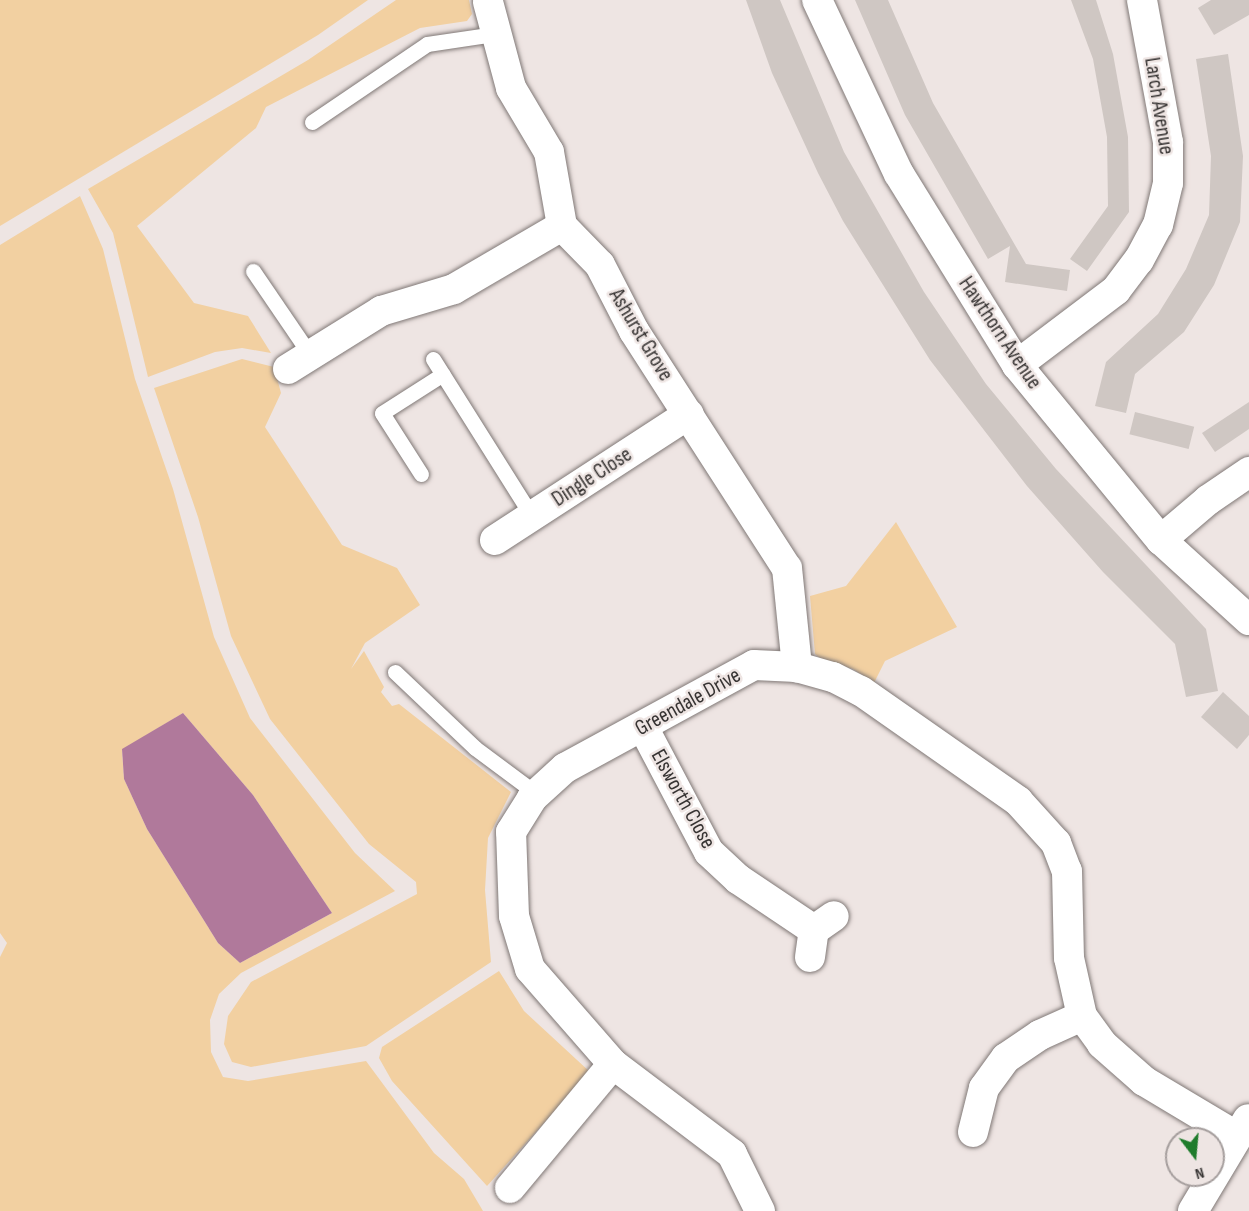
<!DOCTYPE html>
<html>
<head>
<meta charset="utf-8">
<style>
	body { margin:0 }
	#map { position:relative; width:1249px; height:1211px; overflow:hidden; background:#eee5e3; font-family:"Sofia Sans Condensed",sans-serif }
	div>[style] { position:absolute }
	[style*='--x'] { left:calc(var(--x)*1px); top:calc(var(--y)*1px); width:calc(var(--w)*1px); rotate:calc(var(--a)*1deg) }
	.green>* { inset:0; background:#f2d0a1 }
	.water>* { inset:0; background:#b0799b }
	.building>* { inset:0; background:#cfc7c3; transform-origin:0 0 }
	.roads { filter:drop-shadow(0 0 2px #807876) drop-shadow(0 0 2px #807876) }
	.lane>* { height:15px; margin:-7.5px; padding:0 7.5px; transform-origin:7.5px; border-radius:7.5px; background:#fff }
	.street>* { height:30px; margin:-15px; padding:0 15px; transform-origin:15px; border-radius:15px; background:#fff }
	span { translate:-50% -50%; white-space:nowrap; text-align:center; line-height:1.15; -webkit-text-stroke:5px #eee5e3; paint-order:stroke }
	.street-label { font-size:22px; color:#373433 }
	.north { position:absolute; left:1165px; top:1127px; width:60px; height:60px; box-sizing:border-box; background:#eee5e3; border:2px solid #a59e9d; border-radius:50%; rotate:164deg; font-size:16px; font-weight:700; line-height:24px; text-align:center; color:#373433 }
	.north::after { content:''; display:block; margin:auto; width:21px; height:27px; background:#1f7c2c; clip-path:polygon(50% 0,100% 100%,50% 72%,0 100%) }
</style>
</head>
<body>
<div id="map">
	<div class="green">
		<i style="clip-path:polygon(0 0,368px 0,318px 35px,0 226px)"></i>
		<i style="clip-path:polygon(396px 0,469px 0,472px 14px,467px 21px,420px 28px,266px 107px,256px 128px,137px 226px,194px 303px,248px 316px,271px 353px,242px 348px,215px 352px,148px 377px,113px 233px,88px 189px,308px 60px)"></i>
		<i style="clip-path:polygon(evenodd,80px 196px,103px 249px,135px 379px,173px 489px,214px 637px,250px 718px,355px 853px,395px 891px,241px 973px,219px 994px,210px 1020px,211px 1052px,223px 1077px,248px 1081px,366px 1061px,434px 1153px,464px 1179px,483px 1211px,0 1211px,0 957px,7px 943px,0 933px,0 245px,80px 196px,183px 713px,253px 795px,332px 913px,240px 963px,218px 943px,147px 829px,124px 779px,122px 750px,183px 713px)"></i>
		<i style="clip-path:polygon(242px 359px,274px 367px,281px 393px,265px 427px,342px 545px,397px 568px,420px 605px,365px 643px,351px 669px,364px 651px,384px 687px,381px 692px,392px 706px,399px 704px,511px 792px,488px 838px,485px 890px,491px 962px,366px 1046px,251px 1067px,232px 1062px,224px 1044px,228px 1016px,251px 982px,417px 894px,416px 882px,369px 844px,270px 719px,231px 636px,198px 517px,154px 388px)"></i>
		<i style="clip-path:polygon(896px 522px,957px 627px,885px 661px,874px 683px,853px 669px,822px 660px,815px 654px,810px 596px,846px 586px)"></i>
		<i style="clip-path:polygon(499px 971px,524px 1011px,590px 1072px,487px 1186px,392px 1081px,379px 1058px,382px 1047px)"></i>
	</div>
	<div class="water">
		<i style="clip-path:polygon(183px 713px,253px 795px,332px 913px,240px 963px,218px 943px,147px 829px,124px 779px,122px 749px)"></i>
	</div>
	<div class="building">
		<i style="clip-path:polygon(746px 0,780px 0,844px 152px,924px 292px,986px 384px,1056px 469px,1206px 629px,1218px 691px,1186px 697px,1175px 644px,1103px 572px,1027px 486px,930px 360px,843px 221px,818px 173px,772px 73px)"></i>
		<i style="clip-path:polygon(855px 0,888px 0,933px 103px,1026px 264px,1070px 270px,1067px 291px,1005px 282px,1010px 246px,988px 259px,905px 115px)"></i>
		<i style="clip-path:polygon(1071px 0,1096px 0,1113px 54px,1128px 137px,1129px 212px,1087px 271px,1070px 259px,1108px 206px,1107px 137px,1093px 59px)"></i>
		<i style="clip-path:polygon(1211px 0,1249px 0,1249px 15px,1214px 35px,1198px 8px)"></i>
		<i style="clip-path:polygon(1228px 54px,1243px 156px,1240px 222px,1214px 285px,1184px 332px,1135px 374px,1126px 413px,1095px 406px,1106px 362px,1158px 314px,1186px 269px,1209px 215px,1211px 156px,1196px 59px)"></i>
		<i style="clip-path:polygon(1249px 402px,1249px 429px,1215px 452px,1202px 433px)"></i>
		<i style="left:1135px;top:412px;width:61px;height:23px;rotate:14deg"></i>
		<i style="clip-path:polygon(1223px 692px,1249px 716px,1249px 735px,1237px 749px,1201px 717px)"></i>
	</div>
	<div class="roads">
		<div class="lane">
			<i style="--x:312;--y:122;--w:139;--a:-34.1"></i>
			<i style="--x:427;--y:44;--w:69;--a:-8.4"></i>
			<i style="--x:253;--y:271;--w:99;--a:55.7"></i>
			<i style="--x:433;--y:359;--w:186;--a:57.8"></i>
			<i style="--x:421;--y:474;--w:72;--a:-122.6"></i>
			<i style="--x:382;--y:413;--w:72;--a:-32.6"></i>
			<i style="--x:395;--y:672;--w:110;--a:43.5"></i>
			<i style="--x:475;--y:748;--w:77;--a:36.6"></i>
		</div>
		<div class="street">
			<i style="--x:817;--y:0;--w:192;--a:64.8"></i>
			<i style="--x:899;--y:174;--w:225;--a:58.3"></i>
			<i style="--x:1017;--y:365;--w:227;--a:50.6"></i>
			<i style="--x:1161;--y:540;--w:119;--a:42.3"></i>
			<i style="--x:488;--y:2;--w:89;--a:75"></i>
			<i style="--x:511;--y:88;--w:74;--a:59.3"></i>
			<i style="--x:549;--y:152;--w:75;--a:80"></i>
			<i style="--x:562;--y:226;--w:54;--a:45.7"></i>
			<i style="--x:600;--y:265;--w:74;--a:62.7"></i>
			<i style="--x:634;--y:331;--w:282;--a:57.2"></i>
			<i style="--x:787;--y:568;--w:100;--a:84.2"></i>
			<i style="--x:1017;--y:365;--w:124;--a:-37.1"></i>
			<i style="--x:1116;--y:290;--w:38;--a:-53"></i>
			<i style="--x:1139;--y:260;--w:40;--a:-62"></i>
			<i style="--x:1158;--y:225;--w:43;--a:-76.6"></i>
			<i style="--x:1168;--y:183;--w:41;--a:-90"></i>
			<i style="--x:1168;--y:142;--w:144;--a:-100.4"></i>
			<i style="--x:288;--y:369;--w:110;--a:-31.9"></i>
			<i style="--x:381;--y:311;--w:76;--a:-16.8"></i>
			<i style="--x:454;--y:289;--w:125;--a:-30.3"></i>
			<i style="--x:495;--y:540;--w:231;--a:-33"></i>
			<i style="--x:1161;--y:540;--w:62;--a:-40.4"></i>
			<i style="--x:1208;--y:500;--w:50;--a:-34.3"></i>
			<i style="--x:643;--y:727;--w:141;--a:62.2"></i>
			<i style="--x:709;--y:852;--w:40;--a:43"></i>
			<i style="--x:738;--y:879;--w:92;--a:33.9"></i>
			<i style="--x:810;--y:957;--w:27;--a:-82"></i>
			<i style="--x:814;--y:930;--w:24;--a:-35"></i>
			<i style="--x:973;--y:1132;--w:45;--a:-76"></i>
			<i style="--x:984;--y:1088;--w:37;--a:-54"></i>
			<i style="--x:1006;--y:1058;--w:41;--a:-34.1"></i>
			<i style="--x:1040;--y:1035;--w:46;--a:-24.3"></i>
			<i style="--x:510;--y:1188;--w:161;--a:-50.3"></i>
			<i style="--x:760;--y:1211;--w:64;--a:-116.2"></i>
			<i style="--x:732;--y:1154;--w:149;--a:-142.9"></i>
			<i style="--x:613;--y:1064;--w:126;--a:-131.1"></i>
			<i style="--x:530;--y:969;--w:55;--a:-106.8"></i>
			<i style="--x:514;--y:916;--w:84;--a:-92"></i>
			<i style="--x:511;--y:832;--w:40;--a:-58"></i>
			<i style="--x:532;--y:798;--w:45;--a:-42.3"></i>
			<i style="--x:565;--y:768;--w:215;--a:-28.6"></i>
			<i style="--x:754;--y:665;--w:43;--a:2.7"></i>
			<i style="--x:797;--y:667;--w:37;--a:16"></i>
			<i style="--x:833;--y:677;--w:31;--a:27"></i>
			<i style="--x:861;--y:691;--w:192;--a:35"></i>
			<i style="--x:1018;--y:801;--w:57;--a:47.9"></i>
			<i style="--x:1056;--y:843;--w:30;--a:69"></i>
			<i style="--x:1067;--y:871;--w:87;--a:88.7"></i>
			<i style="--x:1069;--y:958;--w:59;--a:77.4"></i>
			<i style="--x:1082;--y:1016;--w:34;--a:54"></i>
			<i style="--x:1102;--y:1044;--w:56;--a:41.4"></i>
			<i style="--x:1144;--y:1081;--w:107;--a:30.9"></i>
			<i style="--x:1193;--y:1211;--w:107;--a:-59.1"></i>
		</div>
	</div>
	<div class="street-label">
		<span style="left:1159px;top:106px;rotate:81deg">Larch Avenue</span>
		<span style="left:1000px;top:333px;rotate:56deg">Hawthorn Avenue</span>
		<span style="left:641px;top:335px;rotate:59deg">Ashurst Grove</span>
		<span style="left:592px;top:477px;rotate:-33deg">Dingle Close</span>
		<span style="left:688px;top:702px;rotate:-29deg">Greendale Drive</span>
		<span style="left:683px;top:799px;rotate:61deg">Elsworth Close</span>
	</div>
	<div class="north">N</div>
</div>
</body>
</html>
